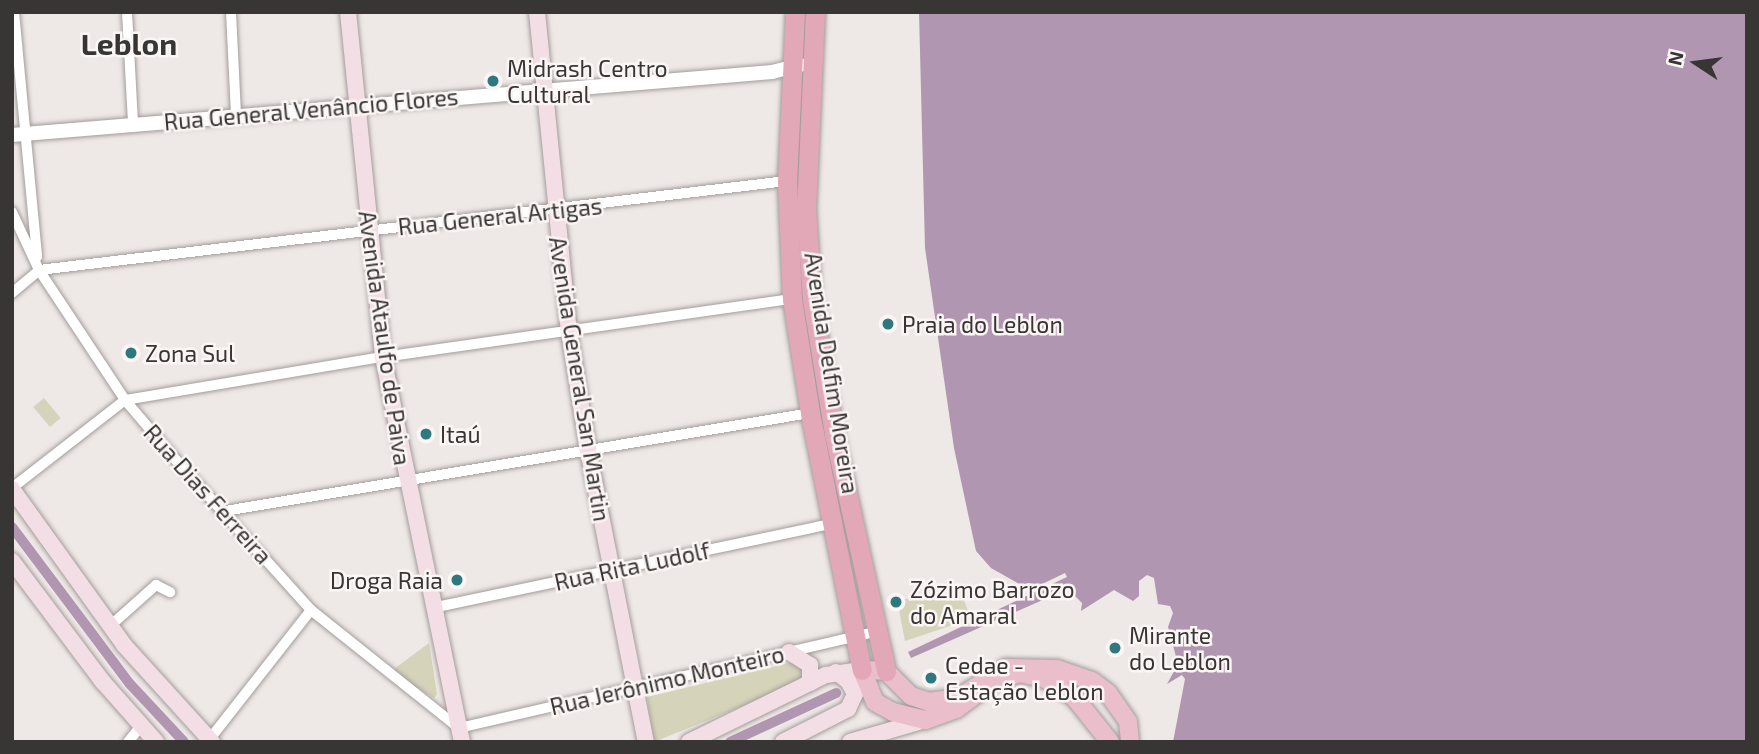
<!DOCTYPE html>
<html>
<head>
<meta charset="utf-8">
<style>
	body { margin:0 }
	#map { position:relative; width:1759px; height:754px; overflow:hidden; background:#eee8e6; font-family:"Exo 2",sans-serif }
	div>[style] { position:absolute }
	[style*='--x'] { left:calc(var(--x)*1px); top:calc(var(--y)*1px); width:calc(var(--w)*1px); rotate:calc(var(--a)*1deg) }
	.green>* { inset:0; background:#d5d3ba; transform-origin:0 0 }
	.water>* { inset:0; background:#b096b0 }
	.canal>* { height:10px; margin:-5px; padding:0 5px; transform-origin:5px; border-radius:5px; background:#b096b0 }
	.roads { filter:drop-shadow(0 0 2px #a29d9b) drop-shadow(0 0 2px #a29d9b) }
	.minor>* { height:10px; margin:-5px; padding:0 5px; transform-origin:5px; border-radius:5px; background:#fff }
	.tertiary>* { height:14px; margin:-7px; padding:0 7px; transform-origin:7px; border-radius:7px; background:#fff }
	.secondary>* { height:16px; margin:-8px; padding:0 8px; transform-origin:8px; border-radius:8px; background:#f4dee5 }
	.primary>* { height:18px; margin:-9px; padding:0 9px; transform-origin:9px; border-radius:9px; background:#eabeca }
	.trunk>* { height:19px; margin:-9.5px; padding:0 9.5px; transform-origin:9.5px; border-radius:9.5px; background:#e3a8b8 }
	.dots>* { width:19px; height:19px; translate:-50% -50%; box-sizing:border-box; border:4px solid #fbf5f4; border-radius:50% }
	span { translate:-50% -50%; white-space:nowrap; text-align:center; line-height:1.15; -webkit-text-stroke:5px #fbf5f4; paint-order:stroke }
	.poi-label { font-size:23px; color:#383635 }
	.left { translate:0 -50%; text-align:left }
	.right { translate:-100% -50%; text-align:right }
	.street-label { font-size:23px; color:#383635 }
	.district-label { font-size:30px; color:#383635; font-weight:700 }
	.frame { position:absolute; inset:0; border:14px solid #383635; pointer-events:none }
	.north { position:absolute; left:1661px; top:28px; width:70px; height:70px; -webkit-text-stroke:5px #fbf5f4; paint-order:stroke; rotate:283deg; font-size:19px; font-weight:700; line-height:28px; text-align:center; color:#383635 }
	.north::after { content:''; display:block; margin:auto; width:24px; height:32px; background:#383635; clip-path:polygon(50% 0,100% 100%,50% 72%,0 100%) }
</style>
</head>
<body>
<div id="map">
	<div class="green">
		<i style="left:44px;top:398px;width:26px;height:14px;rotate:50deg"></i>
		<i style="clip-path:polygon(961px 592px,971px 619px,905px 641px,897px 600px)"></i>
		<i style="clip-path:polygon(429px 643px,437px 694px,434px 698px,390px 672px)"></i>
		<i style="clip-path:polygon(793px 662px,800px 665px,803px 675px,799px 683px,654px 742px,647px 697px)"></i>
	</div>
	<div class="water">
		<i style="clip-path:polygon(919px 12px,1747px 12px,1747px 742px,1173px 742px,1185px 679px,1182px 675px,1167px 684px,1178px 664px,1168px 627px,1173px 613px,1170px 606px,1158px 604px,1154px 578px,1147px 575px,1139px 581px,1139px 596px,1133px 601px,1114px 590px,1081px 611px,1082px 603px,1071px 592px,1072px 587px,911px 658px,908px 652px,1067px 577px,1065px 573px,1038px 586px,1021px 585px,991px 568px,976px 551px,954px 448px,925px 248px)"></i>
	</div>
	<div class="canal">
		<i style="--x:12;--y:527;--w:196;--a:53.1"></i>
		<i style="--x:130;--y:684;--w:79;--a:47"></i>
		<i style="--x:730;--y:742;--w:117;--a:-24.8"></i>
	</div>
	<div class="roads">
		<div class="minor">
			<i style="--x:14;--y:12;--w:246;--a:84.6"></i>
			<i style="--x:127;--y:12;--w:112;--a:86.9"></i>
			<i style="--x:231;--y:12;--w:103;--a:87.2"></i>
			<i style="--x:12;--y:212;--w:64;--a:65"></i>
			<i style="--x:39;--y:270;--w:156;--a:56.5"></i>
			<i style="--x:125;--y:400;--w:79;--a:49.6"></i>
			<i style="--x:176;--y:460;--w:202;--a:48"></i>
			<i style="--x:311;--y:610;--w:189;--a:38.6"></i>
			<i style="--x:459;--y:728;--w:427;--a:-13"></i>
			<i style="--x:12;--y:293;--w:35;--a:-40"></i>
			<i style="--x:39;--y:270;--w:753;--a:-6.79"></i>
			<i style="--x:12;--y:488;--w:143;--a:-37.9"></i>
			<i style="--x:125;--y:400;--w:262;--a:-9.5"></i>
			<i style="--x:383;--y:357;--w:413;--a:-8.1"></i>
			<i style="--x:225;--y:511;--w:593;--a:-9.51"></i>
			<i style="--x:432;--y:608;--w:408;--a:-11.9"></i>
			<i style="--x:110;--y:626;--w:62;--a:-41.7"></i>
			<i style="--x:156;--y:585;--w:16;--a:27"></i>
			<i style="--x:209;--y:740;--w:165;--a:-51.9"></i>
			<i style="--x:128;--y:742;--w:21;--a:-51"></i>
		</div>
		<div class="tertiary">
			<i style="--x:12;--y:135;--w:763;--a:-4.74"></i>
			<i style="--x:772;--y:72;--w:29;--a:-14"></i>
		</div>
		<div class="secondary">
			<i style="--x:348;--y:12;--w:347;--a:84.2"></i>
			<i style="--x:383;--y:357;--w:393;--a:78.4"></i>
			<i style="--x:537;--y:12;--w:321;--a:84.3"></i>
			<i style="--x:569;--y:331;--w:121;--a:80.9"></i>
			<i style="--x:588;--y:450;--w:298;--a:78.8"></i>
			<i style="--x:12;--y:489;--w:192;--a:54.3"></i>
			<i style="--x:124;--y:645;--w:131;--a:47.8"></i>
			<i style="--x:12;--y:561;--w:151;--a:53.1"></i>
			<i style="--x:103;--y:682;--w:80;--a:48.5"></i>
			<i style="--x:789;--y:652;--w:25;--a:32"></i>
			<i style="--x:810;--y:665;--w:18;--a:90"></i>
			<i style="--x:689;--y:742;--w:153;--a:-26.1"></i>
			<i style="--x:826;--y:675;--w:36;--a:-8"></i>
			<i style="--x:783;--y:742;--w:73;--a:-26.9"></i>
			<i style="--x:848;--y:709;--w:17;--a:-65"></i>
			<i style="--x:855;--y:694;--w:15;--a:-118"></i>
			<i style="--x:848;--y:681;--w:15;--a:-143"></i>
			<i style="--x:850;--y:742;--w:78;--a:-16.3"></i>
		</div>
		<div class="primary">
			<i style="--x:1110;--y:742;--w:58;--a:-128.7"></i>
			<i style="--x:1074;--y:697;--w:36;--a:-148"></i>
			<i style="--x:1043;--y:678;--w:24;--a:-168"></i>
			<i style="--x:1020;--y:673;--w:24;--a:165"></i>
			<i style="--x:997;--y:679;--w:51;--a:143.8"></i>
			<i style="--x:956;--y:709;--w:33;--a:160"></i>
			<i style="--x:925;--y:720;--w:33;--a:-166"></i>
			<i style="--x:893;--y:712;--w:21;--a:-151"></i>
			<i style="--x:875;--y:702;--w:35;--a:-112"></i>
			<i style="--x:862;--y:670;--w:24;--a:2"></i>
			<i style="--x:886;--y:671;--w:35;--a:45"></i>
			<i style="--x:911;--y:696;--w:19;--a:18"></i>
			<i style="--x:929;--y:702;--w:29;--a:-8"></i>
			<i style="--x:958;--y:698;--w:57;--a:-32"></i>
			<i style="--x:1006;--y:668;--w:51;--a:1.1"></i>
			<i style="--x:1057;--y:669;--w:37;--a:19"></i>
			<i style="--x:1092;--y:681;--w:20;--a:37"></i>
			<i style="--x:1108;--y:693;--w:35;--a:55"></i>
			<i style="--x:1128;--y:722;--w:20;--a:84"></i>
		</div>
		<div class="trunk">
			<i style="--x:795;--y:12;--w:169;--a:92.7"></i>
			<i style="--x:787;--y:181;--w:118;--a:87.6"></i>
			<i style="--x:792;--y:299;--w:115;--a:81"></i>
			<i style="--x:810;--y:413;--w:262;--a:78.6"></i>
			<i style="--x:815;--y:12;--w:197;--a:92.6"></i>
			<i style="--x:806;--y:209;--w:90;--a:86.2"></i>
			<i style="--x:812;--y:299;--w:137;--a:80.7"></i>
			<i style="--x:834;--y:434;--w:243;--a:77.6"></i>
		</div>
	</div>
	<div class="dots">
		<i style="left:493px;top:81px;background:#2f7880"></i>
		<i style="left:888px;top:324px;background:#2f7880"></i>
		<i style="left:131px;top:353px;background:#2f7880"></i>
		<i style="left:426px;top:434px;background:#2f7880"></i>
		<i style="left:457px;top:580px;background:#2f7880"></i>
		<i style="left:896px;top:602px;background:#2f7880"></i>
		<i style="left:1115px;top:648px;background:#2f7880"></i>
		<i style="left:931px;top:678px;background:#2f7880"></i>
	</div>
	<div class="poi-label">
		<span class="left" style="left:507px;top:81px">Midrash Centro<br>Cultural</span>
		<span class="left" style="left:902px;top:324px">Praia do Leblon</span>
		<span class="left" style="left:145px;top:353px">Zona Sul</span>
		<span class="left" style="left:440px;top:434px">Itaú</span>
		<span class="right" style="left:443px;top:580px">Droga Raia</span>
		<span class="left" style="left:910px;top:602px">Zózimo Barrozo<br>do Amaral</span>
		<span class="left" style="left:1129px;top:648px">Mirante<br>do Leblon</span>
		<span class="left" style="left:945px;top:678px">Cedae -<br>Estação Leblon</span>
	</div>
	<div class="street-label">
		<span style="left:311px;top:109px;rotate:-5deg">Rua General Venâncio Flores</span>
		<span style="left:500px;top:216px;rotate:-6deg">Rua General Artigas</span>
		<span style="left:385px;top:338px;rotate:82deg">Avenida Ataulfo de Paiva</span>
		<span style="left:832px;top:373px;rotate:81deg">Avenida Delfim Moreira</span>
		<span style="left:580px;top:379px;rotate:81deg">Avenida General San Martin</span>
		<span style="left:208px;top:494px;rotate:48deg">Rua Dias Ferreira</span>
		<span style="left:632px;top:566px;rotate:-12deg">Rua Rita Ludolf</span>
		<span style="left:667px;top:680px;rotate:-13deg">Rua Jerônimo Monteiro</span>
	</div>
	<div class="district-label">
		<span style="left:129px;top:43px">Leblon</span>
	</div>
	<div class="frame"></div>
	<div class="north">N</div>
</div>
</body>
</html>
